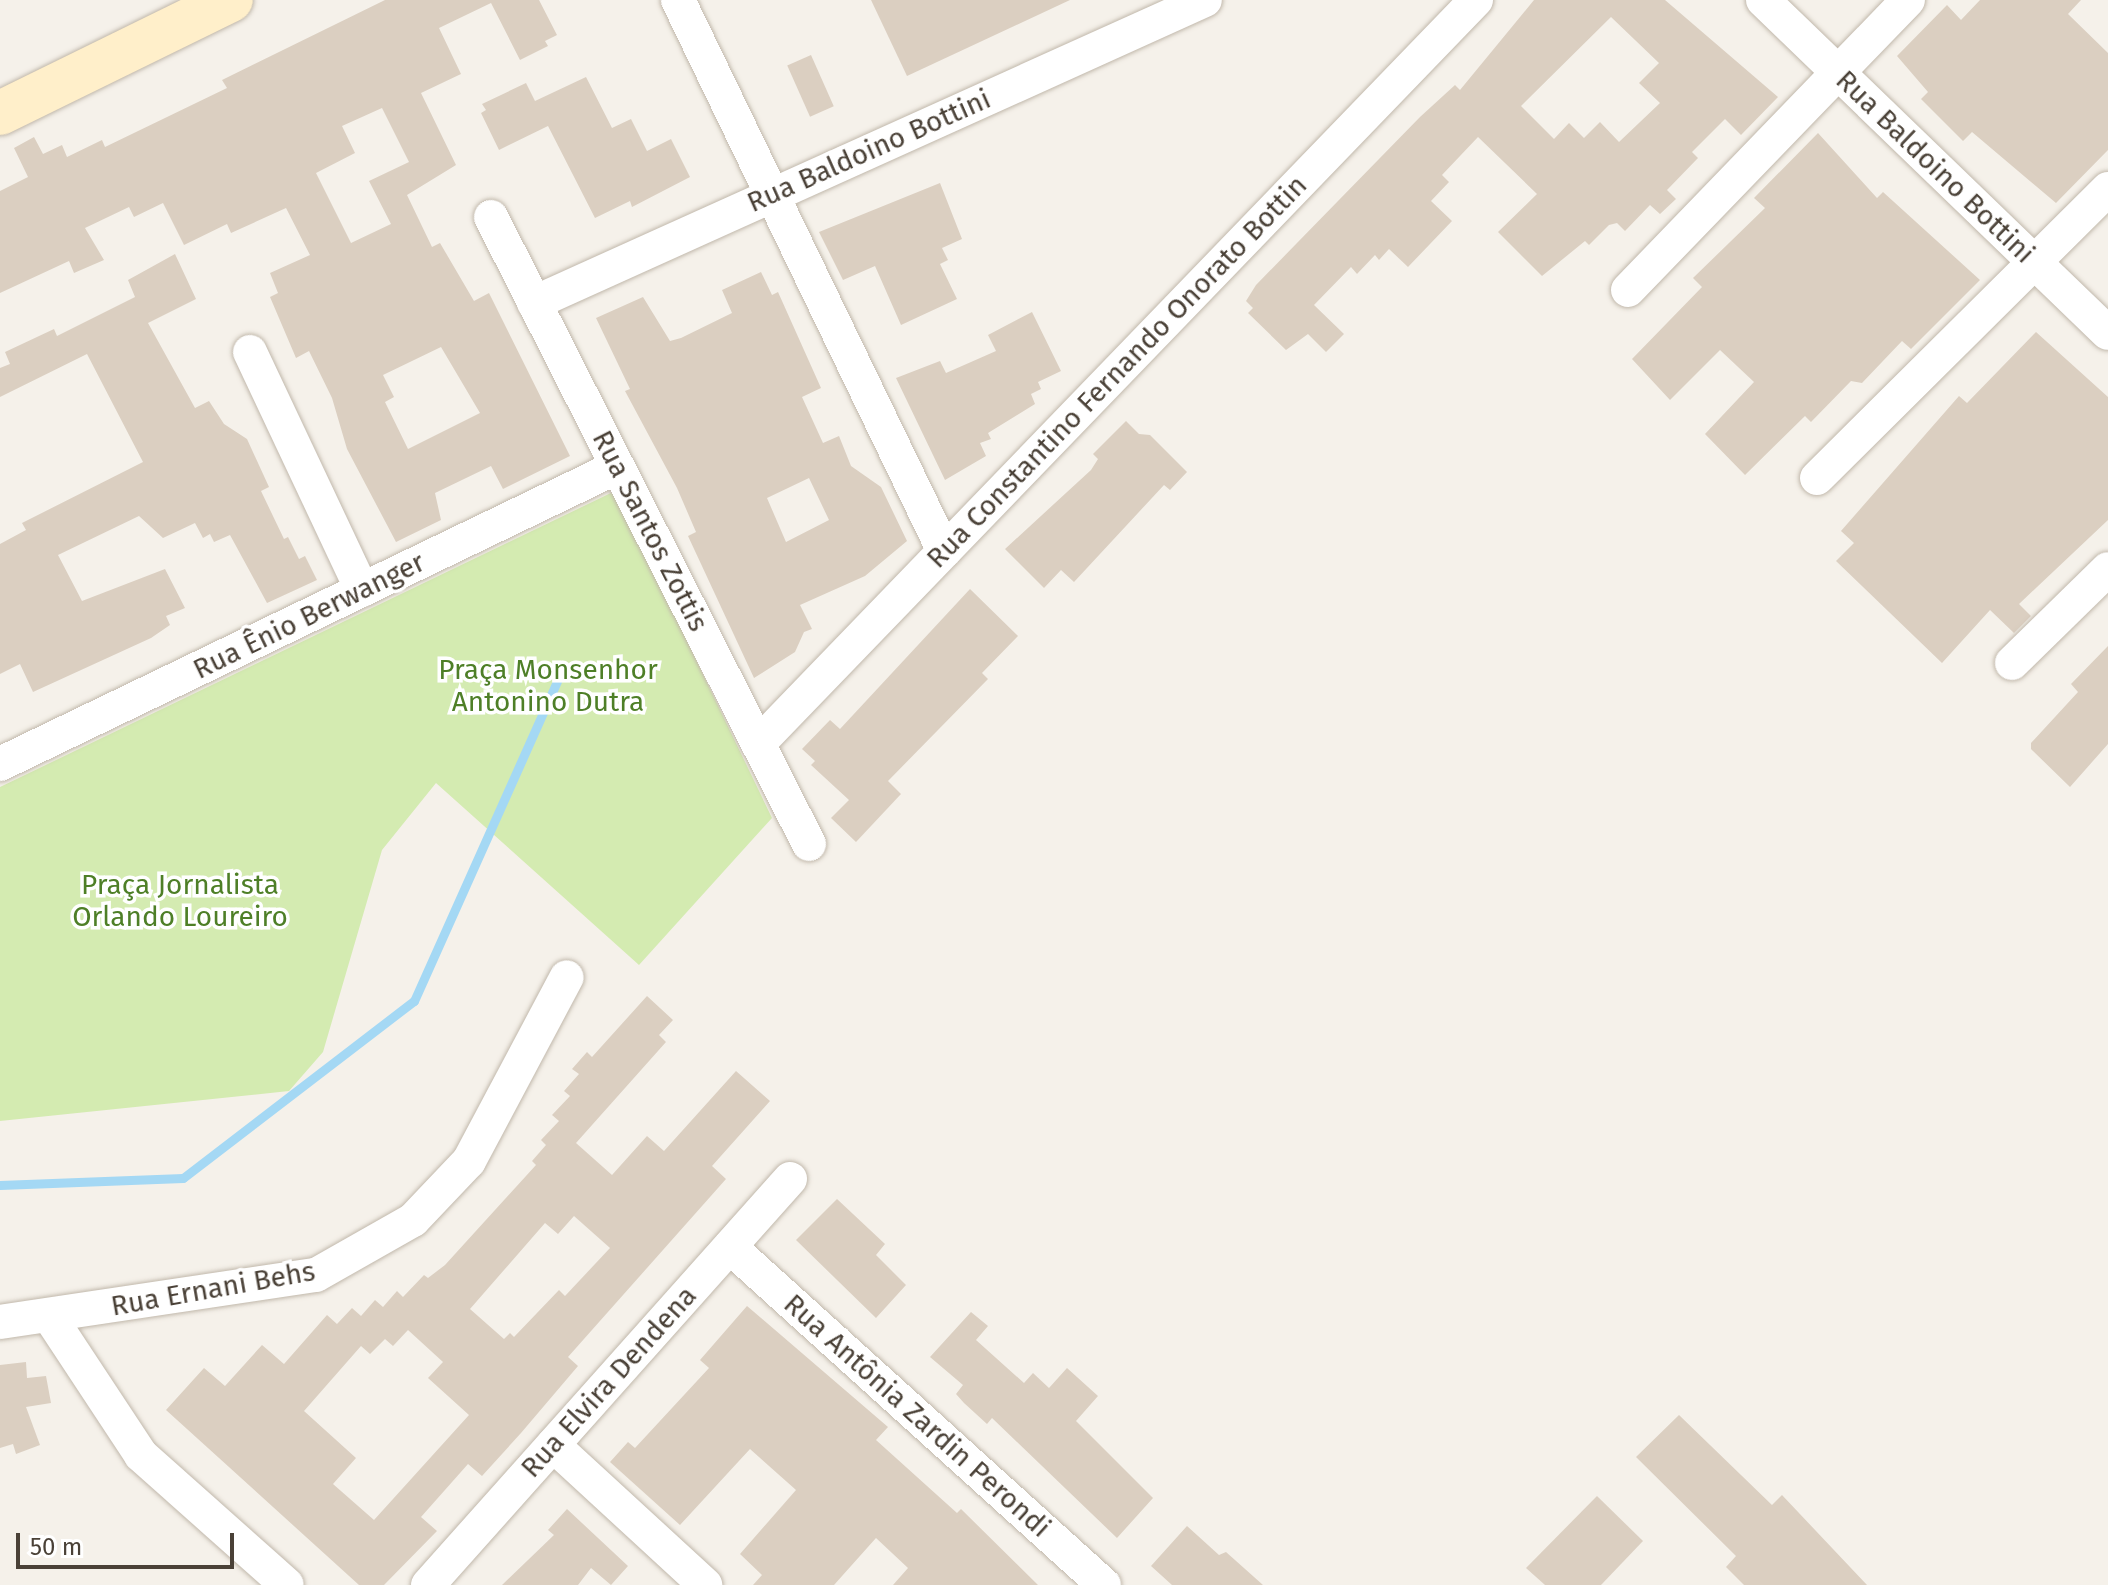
<!DOCTYPE html>
<html>
<head>
<meta charset="utf-8">
<style>
	body { margin:0 }
	#map { position:relative; width:2108px; height:1585px; overflow:hidden; background:#f5f1ea; font-family:"Fira Sans",sans-serif }
	div>[style] { position:absolute }
	[style*='--x'] { left:calc(var(--x)*1px); top:calc(var(--y)*1px); width:calc(var(--w)*1px); rotate:calc(var(--a)*1deg) }
	.green>* { inset:0; background:#d4ebb1 }
	.stream>* { height:9px; margin:-4.5px; padding:0 4.5px; transform-origin:4.5px; border-radius:4.5px; background:#a4d8f4 }
	.building>* { inset:0; background:#dbcfc1; transform-origin:0 0 }
	.roads { filter:drop-shadow(0 0 2px #c1b8ab) drop-shadow(0 0 2px #c1b8ab) }
	.street>* { height:34px; margin:-17px; padding:0 17px; transform-origin:17px; border-radius:17px; background:#fff }
	.secondary>* { height:44px; margin:-22px; padding:0 22px; transform-origin:22px; border-radius:22px; background:#ffefca }
	span { translate:-50% -50%; white-space:nowrap; text-align:center; line-height:1.15; -webkit-text-stroke:7px #fff; paint-order:stroke }
	.street-label { font-size:28px; color:#4a4137 }
	.park-label { font-size:28px; color:#4e7f27 }
	.scale { position:absolute; left:16px; top:1533px; width:218px; height:36px; box-sizing:border-box; border:4px solid #4a4137; border-top:0; padding-left:10px; font-size:24px; line-height:28px; white-space:nowrap; color:#4a4137; -webkit-text-stroke:6px #fff; paint-order:stroke }
</style>
</head>
<body>
<div id="map">
	<div class="green">
		<i style="clip-path:polygon(615px 491px,772px 818px,639px 965px,436px 783px,382px 850px,323px 1052px,289px 1091px,0 1121px,0 787px)"></i>
	</div>
	<div class="stream">
		<i style="--x:0;--y:1185;--w:183;--a:-2.2"></i>
		<i style="--x:183;--y:1178;--w:291;--a:-37.5"></i>
		<i style="--x:414;--y:1001;--w:350;--a:-65.9"></i>
	</div>
	<div class="building">
		<i style="clip-path:polygon(evenodd,385px 0,539px 0,557px 35px,545px 41px,548px 46px,520px 60px,491px 3px,439px 28px,461px 74px,421px 93px,456px 165px,407px 195px,432px 247px,440px 243px,474px 301px,489px 293px,570px 456px,503px 489px,491px 466px,435px 493px,441px 520px,396px 542px,347px 449px,332px 398px,309px 351px,296px 358px,270px 297px,278px 293px,270px 273px,310px 255px,286px 208px,231px 233px,227px 224px,184px 245px,163px 203px,134px 217px,129px 207px,85px 228px,104px 260px,74px 273px,69px 261px,0 293px,0 191px,28px 177px,14px 148px,34px 137px,43px 154px,62px 145px,67px 157px,102px 140px,105px 147px,227px 88px,222px 80px,385px 0,382px 108px,409px 162px,369px 181px,391px 224px,351px 243px,316px 173px,355px 153px,342px 126px,382px 108px,385px 0,441px 347px,480px 413px,408px 449px,385px 402px,394px 397px,383px 375px,441px 347px)"></i>
		<i style="clip-path:polygon(871px 0,1070px 0,907px 76px)"></i>
		<i style="clip-path:polygon(evenodd,1534px 0,1665px 0,1778px 97px,1741px 135px,1725px 119px,1692px 152px,1698px 158px,1667px 190px,1676px 199px,1660px 214px,1650px 205px,1625px 231px,1617px 223px,1609px 225px,1589px 245px,1585px 241px,1542px 276px,1498px 232px,1537px 194px,1478px 137px,1442px 175px,1449px 182px,1431px 201px,1452px 221px,1408px 267px,1389px 249px,1379px 260px,1375px 255px,1357px 274px,1351px 267px,1314px 305px,1344px 334px,1326px 352px,1308px 334px,1286px 350px,1248px 313px,1253px 308px,1246px 301px,1256px 285px,1420px 117px,1455px 85px,1460px 90px,1534px 0,1611px 17px,1659px 63px,1639px 83px,1660px 103px,1619px 142px,1600px 122px,1584px 138px,1569px 123px,1554px 139px,1521px 106px,1611px 17px)"></i>
		<i style="clip-path:polygon(1980px 0,2081px 0,2068px 14px,2108px 53px,2108px 150px,2056px 203px,1972px 132px,1963px 141px,1921px 99px,1928px 92px,1897px 56px,1947px 5px,1961px 20px)"></i>
		<i style="left:811px;top:55px;width:56px;height:26px;rotate:66deg"></i>
		<i style="clip-path:polygon(586px 77px,612px 128px,631px 119px,647px 151px,671px 139px,690px 177px,632px 207px,630px 201px,595px 218px,548px 126px,499px 150px,481px 113px,486px 110px,482px 104px,526px 83px,535px 101px)"></i>
		<i style="clip-path:polygon(1818px 133px,1877px 198px,1883px 192px,1980px 280px,1911px 349px,1902px 341px,1862px 383px,1851px 381px,1811px 422px,1805px 416px,1745px 475px,1705px 434px,1754px 382px,1720px 350px,1670px 400px,1632px 359px,1702px 287px,1693px 278px,1765px 208px,1754px 198px)"></i>
		<i style="clip-path:polygon(940px 183px,962px 239px,942px 248px,948px 260px,940px 264px,957px 299px,901px 325px,875px 266px,843px 280px,819px 232px)"></i>
		<i style="clip-path:polygon(175px 254px,196px 299px,148px 323px,195px 408px,209px 401px,224px 424px,247px 439px,269px 487px,261px 491px,284px 539px,288px 537px,299px 559px,305px 556px,317px 580px,267px 603px,230px 535px,214px 542px,210px 534px,203px 538px,195px 523px,163px 538px,139px 516px,58px 555px,82px 601px,165px 569px,185px 608px,166px 616px,170px 625px,151px 638px,33px 692px,20px 664px,0 674px,0 544px,26px 530px,22px 523px,143px 462px,87px 354px,0 397px,0 368px,10px 364px,5px 352px,54px 329px,57px 336px,135px 297px,128px 280px)"></i>
		<i style="clip-path:polygon(evenodd,761px 272px,772px 295px,778px 292px,821px 388px,802px 397px,823px 443px,839px 436px,851px 466px,881px 487px,907px 541px,865px 576px,800px 605px,812px 629px,804px 632px,795px 652px,754px 678px,688px 536px,696px 532px,677px 488px,625px 391px,630px 389px,596px 318px,643px 297px,670px 341px,681px 338px,732px 313px,722px 290px,761px 272px,809px 478px,829px 520px,786px 542px,767px 498px,809px 478px)"></i>
		<i style="clip-path:polygon(1032px 312px,1061px 371px,1038px 382px,1041px 389px,1031px 394px,1035px 404px,988px 433px,991px 439px,980px 443px,986px 456px,945px 480px,896px 378px,940px 361px,946px 373px,996px 351px,988px 335px)"></i>
		<i style="clip-path:polygon(2036px 332px,2108px 397px,2108px 520px,2019px 604px,2031px 616px,2014px 633px,1990px 610px,1942px 663px,1836px 561px,1854px 543px,1841px 531px,1959px 396px,1967px 403px)"></i>
		<i style="clip-path:polygon(1126px 421px,1139px 434px,1150px 435px,1187px 472px,1170px 490px,1164px 485px,1074px 582px,1061px 570px,1044px 588px,1005px 549px,1091px 470px,1098px 459px,1093px 454px)"></i>
		<i style="clip-path:polygon(970px 589px,1018px 636px,982px 673px,988px 679px,888px 781px,901px 794px,856px 842px,831px 818px,849px 800px,811px 765px,815px 761px,802px 749px,830px 720px,840px 729px)"></i>
		<i style="clip-path:polygon(2108px 646px,2108px 744px,2070px 787px,2031px 749px,2031px 743px,2078px 692px,2071px 684px)"></i>
		<i style="clip-path:polygon(evenodd,647px 996px,673px 1020px,659px 1035px,666px 1042px,576px 1143px,612px 1175px,647px 1136px,664px 1151px,736px 1071px,770px 1101px,712px 1166px,726px 1179px,568px 1357px,578px 1366px,521px 1433px,482px 1476px,468px 1464px,421px 1517px,437px 1531px,384px 1585px,359px 1585px,166px 1410px,204px 1368px,225px 1386px,262px 1345px,284px 1364px,327px 1315px,337px 1324px,352px 1308px,361px 1316px,375px 1300px,383px 1307px,397px 1291px,403px 1297px,424px 1275px,428px 1278px,445px 1265px,536px 1165px,532px 1161px,546px 1145px,541px 1140px,559px 1121px,552px 1115px,570px 1096px,564px 1091px,579px 1074px,572px 1069px,587px 1052px,592px 1057px,647px 996px,574px 1216px,610px 1248px,565px 1296px,559px 1290px,514px 1337px,510px 1333px,504px 1339px,470px 1309px,545px 1223px,558px 1234px,574px 1216px,647px 996px,408px 1330px,443px 1362px,428px 1378px,469px 1415px,374px 1520px,333px 1484px,356px 1458px,304px 1411px,361px 1346px,370px 1354px,385px 1339px,393px 1346px,408px 1330px)"></i>
		<i style="clip-path:polygon(837px 1199px,885px 1244px,876px 1255px,906px 1285px,876px 1318px,796px 1240px)"></i>
		<i style="clip-path:polygon(747px 1306px,888px 1427px,876px 1440px,957px 1513px,961px 1509px,1038px 1585px,893px 1585px,908px 1568px,876px 1538px,834px 1585px,753px 1585px,762px 1575px,740px 1554px,796px 1490px,750px 1449px,680px 1525px,610px 1462px,628px 1442px,635px 1448px,709px 1368px,700px 1360px)"></i>
		<i style="clip-path:polygon(971px 1312px,988px 1326px,976px 1340px,1024px 1383px,1033px 1373px,1049px 1388px,1067px 1368px,1098px 1396px,1076px 1421px,1153px 1498px,1117px 1538px,992px 1418px,987px 1424px,964px 1403px,956px 1394px,963px 1385px,930px 1357px)"></i>
		<i style="clip-path:polygon(26px 1362px,27px 1378px,46px 1376px,51px 1403px,26px 1407px,40px 1445px,16px 1454px,13px 1444px,0 1448px,0 1365px)"></i>
		<i style="clip-path:polygon(1679px 1415px,1772px 1505px,1782px 1495px,1867px 1585px,1744px 1585px,1726px 1567px,1736px 1556px,1636px 1457px)"></i>
		<i style="clip-path:polygon(1597px 1496px,1643px 1541px,1601px 1585px,1545px 1585px,1526px 1568px)"></i>
		<i style="clip-path:polygon(567px 1509px,628px 1566px,611px 1585px,591px 1568px,578px 1585px,502px 1585px,554px 1535px,548px 1530px)"></i>
		<i style="clip-path:polygon(1187px 1526px,1219px 1555px,1226px 1552px,1263px 1585px,1172px 1585px,1151px 1566px)"></i>
	</div>
	<div class="roads">
		<div class="street">
			<i style="--x:678;--y:0;--w:612;--a:64.23"></i>
			<i style="--x:1763;--y:0;--w:479;--a:44"></i>
			<i style="--x:491;--y:217;--w:703;--a:63.11"></i>
			<i style="--x:1628;--y:290;--w:403;--a:-46"></i>
			<i style="--x:534;--y:303;--w:736;--a:-24.3"></i>
			<i style="--x:250;--y:352;--w:263;--a:64.8"></i>
			<i style="--x:1817;--y:478;--w:410;--a:-44.8"></i>
			<i style="--x:2012;--y:663;--w:134;--a:-44.4"></i>
			<i style="--x:758;--y:744;--w:1034;--a:-46.02"></i>
			<i style="--x:0;--y:764;--w:685;--a:-25.7"></i>
			<i style="--x:730;--y:1247;--w:504;--a:42.11"></i>
			<i style="--x:50;--y:1317;--w:165;--a:56.6"></i>
			<i style="--x:141;--y:1455;--w:195;--a:41.7"></i>
			<i style="--x:0;--y:1322;--w:319;--a:-8.5"></i>
			<i style="--x:316;--y:1275;--w:112;--a:-29.6"></i>
			<i style="--x:413;--y:1220;--w:81;--a:-46.5"></i>
			<i style="--x:469;--y:1161;--w:208;--a:-62"></i>
			<i style="--x:553;--y:1445;--w:207;--a:42.6"></i>
			<i style="--x:428;--y:1585;--w:544;--a:-48.28"></i>
		</div>
		<div class="secondary">
			<i style="--x:0;--y:113;--w:257;--a:-26.1"></i>
		</div>
	</div>
	<div class="street-label">
		<span style="left:869px;top:151px;rotate:-24deg">Rua Baldoino Bottini</span>
		<span style="left:1935px;top:167px;rotate:44deg">Rua Baldoino Bottini</span>
		<span style="left:1117px;top:372px;rotate:-46deg">Rua Constantino Fernando Onorato Bottin</span>
		<span style="left:650px;top:531px;rotate:63deg">Rua Santos Zottis</span>
		<span style="left:309px;top:616px;rotate:-26deg">Rua Ênio Berwanger</span>
		<span style="left:213px;top:1289px;rotate:-10deg">Rua Ernani Behs</span>
		<span style="left:609px;top:1382px;rotate:-48deg">Rua Elvira Dendena</span>
		<span style="left:917px;top:1416px;rotate:42deg">Rua Antônia Zardin Perondi</span>
	</div>
	<div class="park-label">
		<span style="left:548px;top:686px">Praça Monsenhor<br>Antonino Dutra</span>
		<span style="left:180px;top:901px">Praça Jornalista<br>Orlando Loureiro</span>
	</div>
	<div class="scale">50 m</div>
</div>
</body>
</html>
